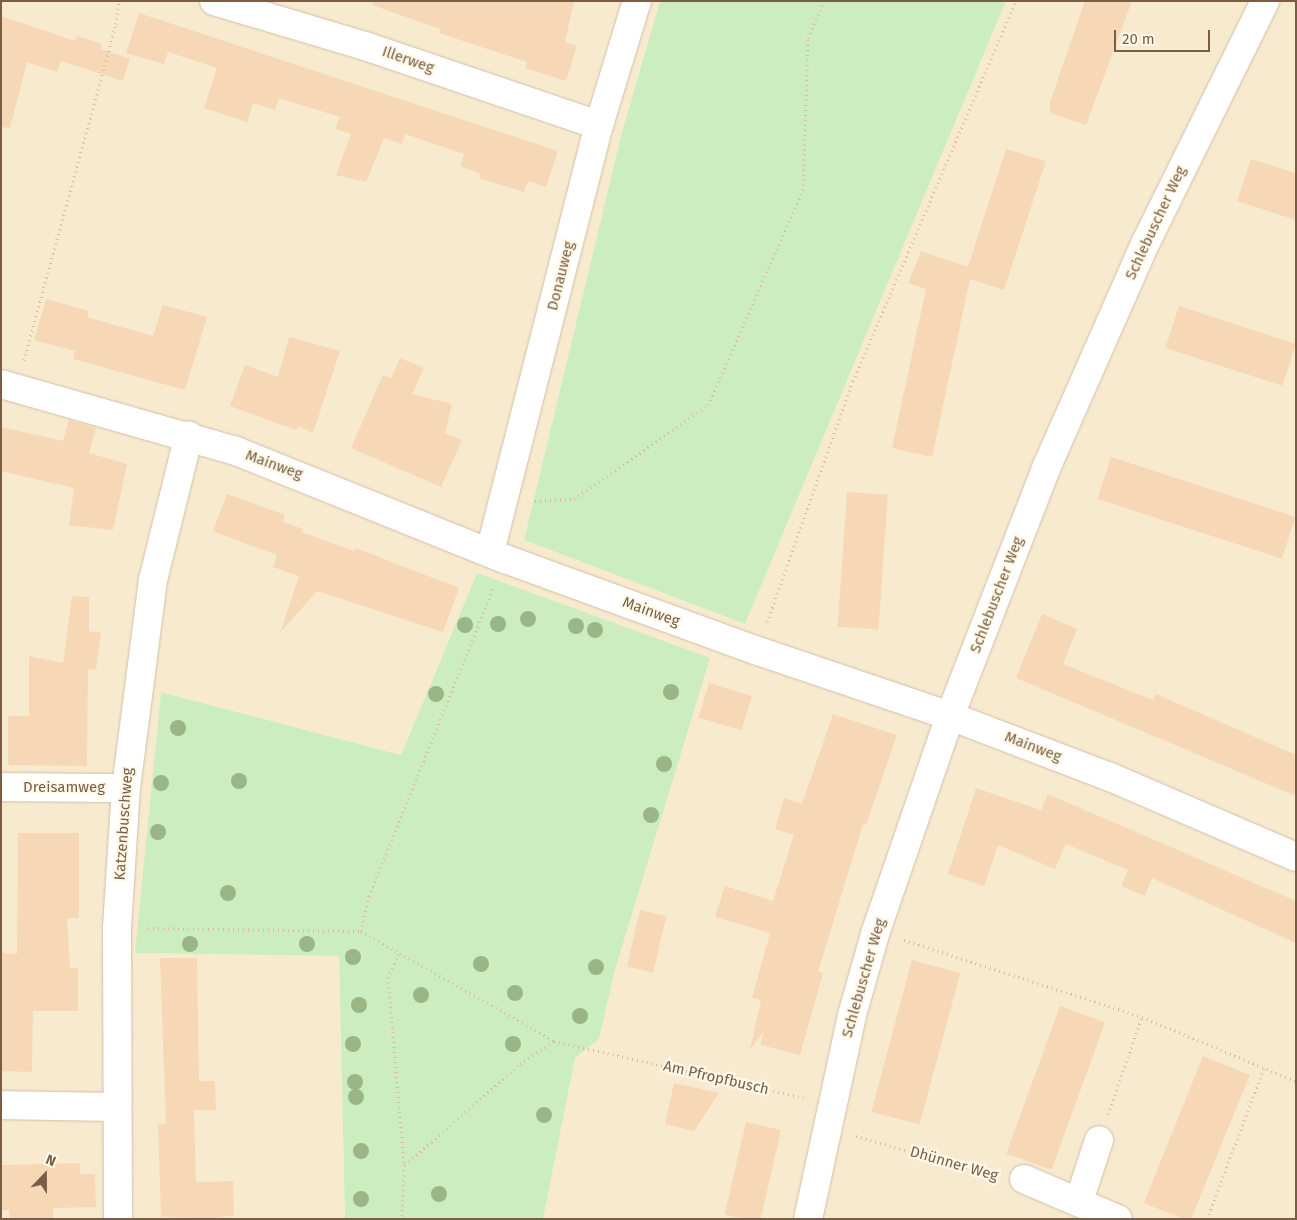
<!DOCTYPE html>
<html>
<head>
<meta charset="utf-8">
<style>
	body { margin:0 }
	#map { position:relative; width:1297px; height:1220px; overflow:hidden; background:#fef7e2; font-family:"Fira Sans",sans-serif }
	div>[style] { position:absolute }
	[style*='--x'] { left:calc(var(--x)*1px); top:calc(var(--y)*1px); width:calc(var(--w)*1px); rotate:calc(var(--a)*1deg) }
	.residential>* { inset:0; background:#f7eacf }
	.green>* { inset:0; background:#ccedbf }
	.building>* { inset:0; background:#f7d8b6; transform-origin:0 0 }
	.path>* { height:3px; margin-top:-1.5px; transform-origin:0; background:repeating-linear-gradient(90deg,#dcbb99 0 1px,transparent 0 5px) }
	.roads { filter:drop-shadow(0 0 1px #d1bfa7) drop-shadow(0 0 1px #d1bfa7) }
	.street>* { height:28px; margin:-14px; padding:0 14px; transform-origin:14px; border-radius:14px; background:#fff }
	.trees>* { width:16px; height:16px; margin:-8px; border-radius:50%; background:#9ab687 }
	span { translate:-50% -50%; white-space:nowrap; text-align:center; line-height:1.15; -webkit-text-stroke:4.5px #fff9ea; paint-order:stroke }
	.street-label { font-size:15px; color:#795e45 }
	.frame { position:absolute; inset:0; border:2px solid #795e45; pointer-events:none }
	.north { position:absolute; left:20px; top:1150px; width:50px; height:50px; -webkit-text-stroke:4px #fff9ea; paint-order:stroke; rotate:22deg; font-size:14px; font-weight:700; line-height:20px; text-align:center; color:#795e45 }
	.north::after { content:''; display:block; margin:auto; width:18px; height:22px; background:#795e45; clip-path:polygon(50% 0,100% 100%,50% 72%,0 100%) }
	.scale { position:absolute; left:1114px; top:30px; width:96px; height:22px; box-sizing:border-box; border:2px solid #795e45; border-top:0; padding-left:6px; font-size:15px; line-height:18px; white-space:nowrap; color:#795e45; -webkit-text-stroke:4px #fff9ea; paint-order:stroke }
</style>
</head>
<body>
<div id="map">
	<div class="residential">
		<i style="clip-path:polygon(1px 1px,660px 1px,622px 132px,524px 540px,745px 624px,1006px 1px,1296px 1px,1296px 1219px,543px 1219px,575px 1058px,599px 1039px,616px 966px,477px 573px,401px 755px,161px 692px,136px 953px,339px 956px,345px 1219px,1px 1219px)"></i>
	</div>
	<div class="green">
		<i style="clip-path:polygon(660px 1px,1006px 1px,745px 624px,524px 540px,622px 132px)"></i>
		<i style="clip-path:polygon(477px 573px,710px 658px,616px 966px,599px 1039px,575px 1058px,543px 1219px,345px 1219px,339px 956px,135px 953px,161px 692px,401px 755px)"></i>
	</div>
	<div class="building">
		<i style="clip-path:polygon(373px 1px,574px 1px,565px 42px,577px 46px,566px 81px,525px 68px,527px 62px,439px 33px,440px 29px,372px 5px)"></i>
		<i style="clip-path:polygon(1085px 1px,1132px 1px,1086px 125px,1050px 113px,1050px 102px)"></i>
		<i style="clip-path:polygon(139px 13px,558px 151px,546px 187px,528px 181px,524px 192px,479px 178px,480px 174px,460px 166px,464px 154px,405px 134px,402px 144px,384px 138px,366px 182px,336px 175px,351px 134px,335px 129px,340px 117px,279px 98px,275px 110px,253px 103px,247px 122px,204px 108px,217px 68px,168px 52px,164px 64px,126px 53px)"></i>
		<i style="clip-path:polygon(1px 16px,75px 41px,77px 36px,102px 44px,101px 49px,130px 59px,123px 81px,61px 61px,57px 72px,27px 62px,10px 128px,1px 127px)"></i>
		<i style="clip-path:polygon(1006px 149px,1046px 161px,1004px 290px,970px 279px,932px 457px,892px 448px,926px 289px,908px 283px,921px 251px,968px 267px)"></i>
		<i style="clip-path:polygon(1251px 159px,1296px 173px,1296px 220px,1237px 201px)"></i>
		<i style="clip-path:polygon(46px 299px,89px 311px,87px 317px,153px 336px,163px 305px,207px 317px,185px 390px,73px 359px,75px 351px,34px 340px)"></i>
		<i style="left:1179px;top:306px;width:123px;height:44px;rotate:18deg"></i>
		<i style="clip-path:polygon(289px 337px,340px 351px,313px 433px,298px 426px,296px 430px,230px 406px,245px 365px,278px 377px)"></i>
		<i style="clip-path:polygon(400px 358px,424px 368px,412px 394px,452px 404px,445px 433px,462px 440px,441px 487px,351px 448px,383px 375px,391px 378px)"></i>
		<i style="clip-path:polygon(69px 420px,96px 428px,89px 453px,127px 464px,113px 530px,69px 525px,74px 488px,1px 471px,1px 427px,63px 441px)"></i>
		<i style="left:1111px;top:457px;width:194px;height:44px;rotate:18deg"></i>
		<i style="left:847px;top:492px;width:41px;height:135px;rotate:4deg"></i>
		<i style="clip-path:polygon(227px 494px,285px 515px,283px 522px,303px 529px,301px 532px,354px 551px,356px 548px,459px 588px,443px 632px,317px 591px,280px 633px,299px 576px,273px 567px,277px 555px,213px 531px)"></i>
		<i style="clip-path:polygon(72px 596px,89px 597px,89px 631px,101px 633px,96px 670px,88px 669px,87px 766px,8px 765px,8px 716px,29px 716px,29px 656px,63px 663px)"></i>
		<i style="clip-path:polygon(1042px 614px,1077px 629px,1063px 664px,1153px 700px,1156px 694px,1296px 755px,1296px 796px,1016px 678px)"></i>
		<i style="left:709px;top:683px;width:45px;height:36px;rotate:17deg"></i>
		<i style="clip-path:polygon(833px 714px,897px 735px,866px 825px,863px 824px,818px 972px,823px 973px,800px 1055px,761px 1045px,763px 1032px,750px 1050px,761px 1000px,752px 998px,770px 933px,715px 917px,725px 886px,773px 901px,794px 835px,775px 829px,784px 798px,802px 804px)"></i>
		<i style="clip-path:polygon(976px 788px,1041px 810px,1048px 794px,1296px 901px,1296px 943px,1152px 878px,1145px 896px,1121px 886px,1128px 870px,1066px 844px,1055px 869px,998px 845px,984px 886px,948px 874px)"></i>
		<i style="clip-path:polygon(18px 833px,79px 833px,79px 918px,67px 918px,70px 968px,78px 968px,78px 1011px,33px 1011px,32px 1072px,1px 1071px,1px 953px,17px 954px)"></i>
		<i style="left:640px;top:910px;width:27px;height:58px;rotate:13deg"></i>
		<i style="clip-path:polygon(160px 958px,197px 958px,199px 1081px,215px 1081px,216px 1110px,194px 1110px,196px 1182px,233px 1181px,234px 1215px,212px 1219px,161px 1217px,158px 1124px,166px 1124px)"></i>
		<i style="left:912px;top:960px;width:50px;height:157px;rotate:15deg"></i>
		<i style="left:1060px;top:1006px;width:48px;height:157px;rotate:20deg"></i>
		<i style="clip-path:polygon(1203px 1056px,1250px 1075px,1191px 1219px,1183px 1219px,1144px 1203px)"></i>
		<i style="clip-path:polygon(674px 1083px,719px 1093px,694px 1131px,665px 1124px)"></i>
		<i style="left:746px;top:1122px;width:36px;height:95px;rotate:13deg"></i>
		<i style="clip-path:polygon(80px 1163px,80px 1174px,95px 1174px,96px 1207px,53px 1208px,53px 1219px,9px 1219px,9px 1210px,1px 1210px,1px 1165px)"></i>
	</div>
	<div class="path">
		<i style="--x:24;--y:360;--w:348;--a:-74.7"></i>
		<i style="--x:116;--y:24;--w:23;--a:-83"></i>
		<i style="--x:535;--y:501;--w:39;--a:-3"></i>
		<i style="--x:574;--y:499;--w:164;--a:-35"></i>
		<i style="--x:708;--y:405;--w:235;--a:-66.2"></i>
		<i style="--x:803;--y:190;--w:152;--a:-88.1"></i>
		<i style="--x:808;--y:38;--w:40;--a:-66.6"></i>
		<i style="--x:767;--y:622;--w:256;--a:-70.4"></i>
		<i style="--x:853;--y:381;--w:413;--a:-66.8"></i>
		<i style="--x:148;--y:928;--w:213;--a:0.8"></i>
		<i style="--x:361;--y:931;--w:222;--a:29.7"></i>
		<i style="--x:554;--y:1041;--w:256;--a:12.8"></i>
		<i style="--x:361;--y:931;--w:36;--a:-77"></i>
		<i style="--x:369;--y:896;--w:333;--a:-68"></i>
		<i style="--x:904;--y:940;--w:250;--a:17.9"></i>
		<i style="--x:1142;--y:1017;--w:167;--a:22.6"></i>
		<i style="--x:399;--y:954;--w:25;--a:116"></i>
		<i style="--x:388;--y:977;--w:189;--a:85.1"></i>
		<i style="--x:404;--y:1165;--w:54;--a:92.1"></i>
		<i style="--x:1108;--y:1114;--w:103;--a:-70.7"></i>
		<i style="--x:856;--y:1136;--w:143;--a:15.8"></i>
		<i style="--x:405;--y:1165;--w:153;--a:-41.3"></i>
		<i style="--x:520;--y:1064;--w:41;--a:-34.1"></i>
		<i style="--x:1207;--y:1219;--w:161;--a:-69.3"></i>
	</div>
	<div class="roads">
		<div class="street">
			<i style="--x:214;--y:1;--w:158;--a:16.6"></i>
			<i style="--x:365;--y:46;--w:247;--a:18.7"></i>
			<i style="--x:1;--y:384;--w:244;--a:15.9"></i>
			<i style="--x:236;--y:451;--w:290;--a:21.9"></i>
			<i style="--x:505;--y:559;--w:269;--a:20"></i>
			<i style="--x:758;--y:651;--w:203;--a:18.7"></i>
			<i style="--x:950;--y:716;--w:171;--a:20.9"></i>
			<i style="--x:1110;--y:777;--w:202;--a:23.3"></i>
			<i style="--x:490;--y:552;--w:441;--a:-75.7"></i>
			<i style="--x:599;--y:125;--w:130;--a:-73"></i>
			<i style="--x:1;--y:787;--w:125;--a:0.5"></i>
			<i style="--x:1;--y:1105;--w:116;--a:1"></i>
			<i style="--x:1024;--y:1179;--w:102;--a:23.1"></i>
			<i style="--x:1079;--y:1201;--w:64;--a:-71.8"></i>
			<i style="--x:118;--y:1219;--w:292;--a:-90.2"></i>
			<i style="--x:117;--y:927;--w:139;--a:-86.3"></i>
			<i style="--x:126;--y:788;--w:210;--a:-82.6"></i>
			<i style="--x:153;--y:580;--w:149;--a:-76.1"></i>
			<i style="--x:808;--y:1219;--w:209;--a:-77.8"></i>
			<i style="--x:852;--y:1015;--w:87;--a:-74.1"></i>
			<i style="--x:876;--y:931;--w:227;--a:-71"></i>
			<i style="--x:950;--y:716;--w:268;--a:-68.8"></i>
			<i style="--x:1047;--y:466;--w:245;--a:-66.2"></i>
			<i style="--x:1146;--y:242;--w:269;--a:-63.7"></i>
		</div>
	</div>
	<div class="trees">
		<i style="left:528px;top:619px"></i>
		<i style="left:498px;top:624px"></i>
		<i style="left:465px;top:625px"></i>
		<i style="left:576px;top:626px"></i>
		<i style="left:595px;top:630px"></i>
		<i style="left:671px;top:692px"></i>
		<i style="left:436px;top:694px"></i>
		<i style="left:178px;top:728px"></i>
		<i style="left:664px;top:764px"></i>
		<i style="left:239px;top:781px"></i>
		<i style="left:161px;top:783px"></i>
		<i style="left:651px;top:815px"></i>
		<i style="left:158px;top:832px"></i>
		<i style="left:228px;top:893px"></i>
		<i style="left:190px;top:944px"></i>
		<i style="left:307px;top:944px"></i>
		<i style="left:353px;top:957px"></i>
		<i style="left:481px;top:964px"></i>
		<i style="left:596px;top:967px"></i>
		<i style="left:515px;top:993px"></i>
		<i style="left:421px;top:995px"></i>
		<i style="left:359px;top:1005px"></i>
		<i style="left:580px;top:1016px"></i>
		<i style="left:353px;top:1044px"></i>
		<i style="left:513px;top:1044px"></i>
		<i style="left:355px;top:1082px"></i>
		<i style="left:356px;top:1097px"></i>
		<i style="left:544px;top:1115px"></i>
		<i style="left:361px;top:1151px"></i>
		<i style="left:439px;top:1194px"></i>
		<i style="left:361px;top:1199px"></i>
	</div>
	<div class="street-label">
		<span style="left:408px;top:60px;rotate:19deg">Illerweg</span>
		<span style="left:1156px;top:223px;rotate:-65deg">Schlebuscher Weg</span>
		<span style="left:561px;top:276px;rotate:-76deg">Donauweg</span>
		<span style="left:274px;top:465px;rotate:20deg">Mainweg</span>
		<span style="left:997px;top:595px;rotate:-69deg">Schlebuscher Weg</span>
		<span style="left:651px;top:612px;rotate:20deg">Mainweg</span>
		<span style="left:1033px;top:747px;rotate:21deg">Mainweg</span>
		<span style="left:64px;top:788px">Dreisamweg</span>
		<span style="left:124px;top:824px;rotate:-86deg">Katzenbuschweg</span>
		<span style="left:864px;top:978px;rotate:-74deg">Schlebuscher Weg</span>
		<span style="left:716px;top:1078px;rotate:13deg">Am Pfropfbusch</span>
		<span style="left:954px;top:1164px;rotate:16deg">Dhünner Weg</span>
	</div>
	<div class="frame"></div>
	<div class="north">N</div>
	<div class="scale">20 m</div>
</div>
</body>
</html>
